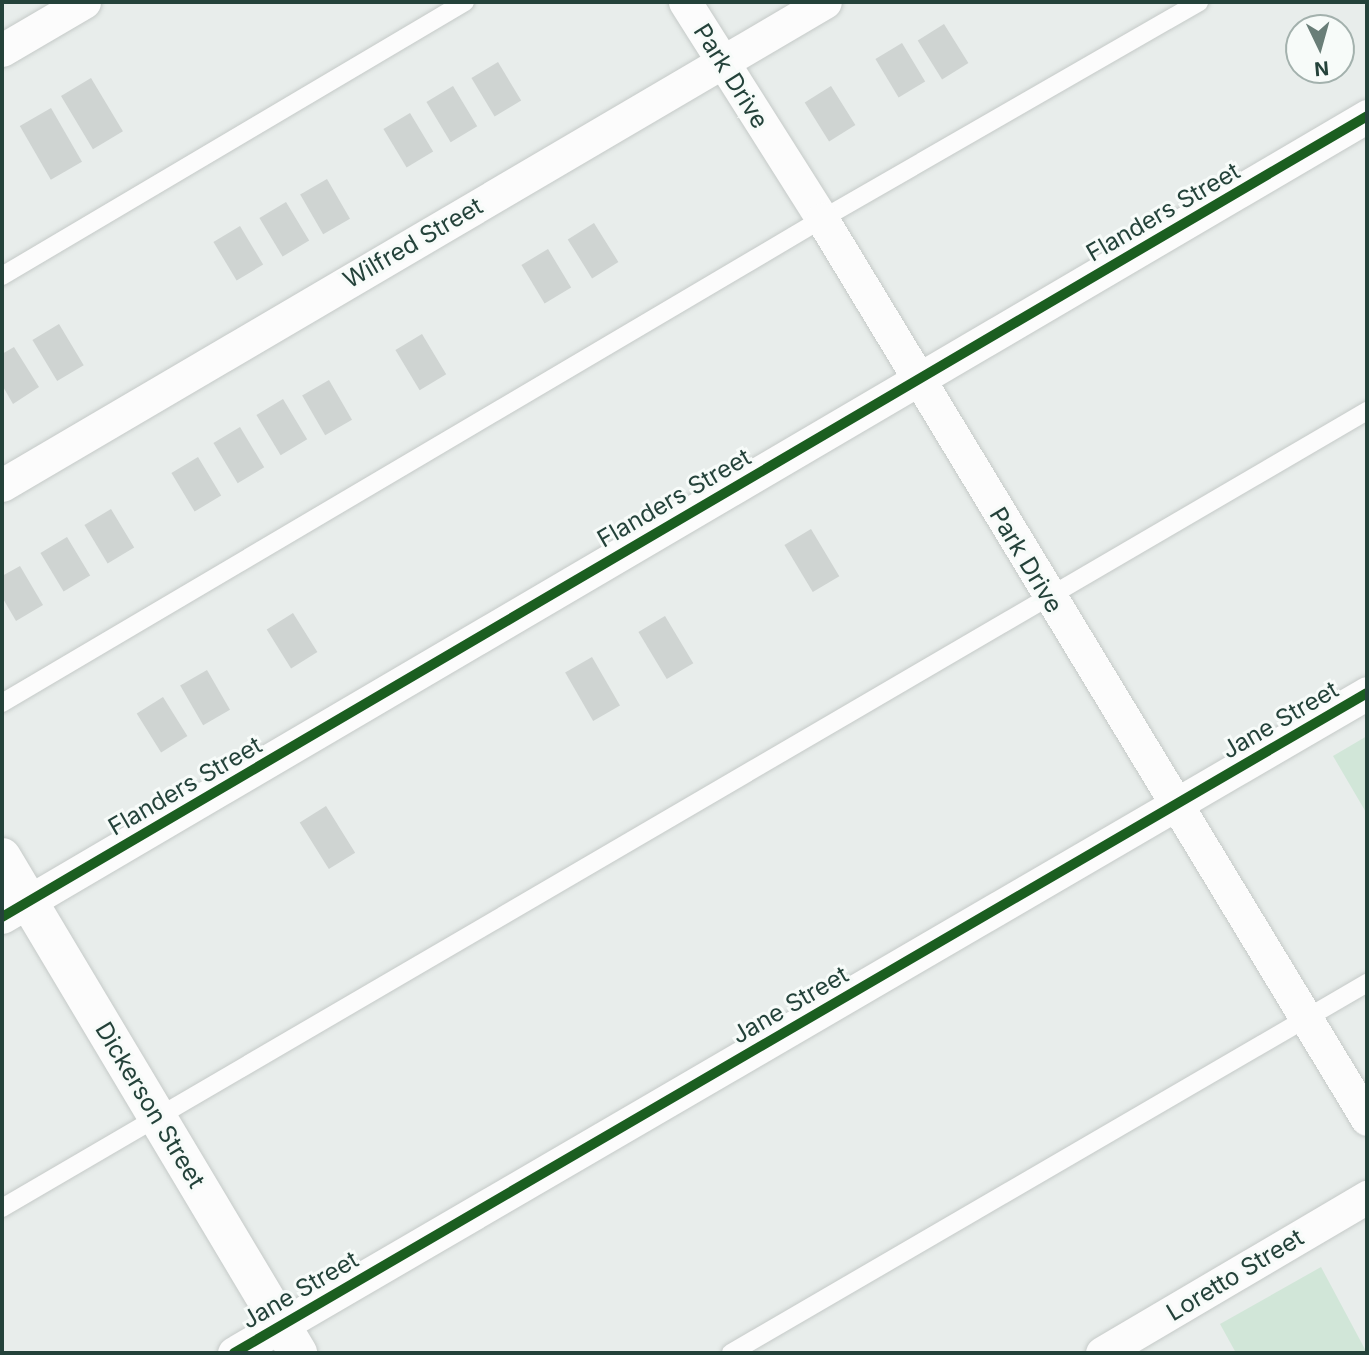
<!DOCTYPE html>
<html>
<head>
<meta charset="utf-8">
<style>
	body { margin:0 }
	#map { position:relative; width:1369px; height:1355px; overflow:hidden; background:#e8edeb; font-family:Inter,sans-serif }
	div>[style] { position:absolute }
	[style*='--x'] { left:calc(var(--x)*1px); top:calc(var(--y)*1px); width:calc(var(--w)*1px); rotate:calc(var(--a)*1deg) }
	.green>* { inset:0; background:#d1e6d8 }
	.building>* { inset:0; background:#cfd4d2; transform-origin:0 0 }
	.roads { filter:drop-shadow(0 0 2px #c5cac8) drop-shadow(0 0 2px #c5cac8) }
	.lane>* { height:18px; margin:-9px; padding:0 9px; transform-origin:9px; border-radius:9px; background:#fcfcfc }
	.street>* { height:33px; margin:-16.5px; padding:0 16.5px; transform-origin:16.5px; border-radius:16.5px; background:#fcfcfc }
	.secondary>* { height:38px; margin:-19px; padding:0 19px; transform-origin:19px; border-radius:19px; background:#fcfcfc }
	.cycleway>* { height:10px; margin:-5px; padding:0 5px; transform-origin:5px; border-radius:5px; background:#1b5e20 }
	span { translate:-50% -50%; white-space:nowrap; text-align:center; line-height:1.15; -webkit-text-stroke:6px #f7fbf9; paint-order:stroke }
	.street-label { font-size:24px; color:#24423a }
	.frame { position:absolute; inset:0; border:4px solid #24423a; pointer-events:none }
	.north { position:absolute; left:1285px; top:14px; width:70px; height:70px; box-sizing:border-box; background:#f7fbf9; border:2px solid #a3b1ad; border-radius:50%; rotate:175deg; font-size:19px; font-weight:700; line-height:28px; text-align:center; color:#24423a }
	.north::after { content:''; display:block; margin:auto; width:24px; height:32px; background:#697e78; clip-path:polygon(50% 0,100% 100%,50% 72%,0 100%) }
</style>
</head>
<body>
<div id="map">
	<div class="green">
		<i style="clip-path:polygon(1367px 736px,1367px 814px,1333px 756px)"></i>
		<i style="clip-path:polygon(1321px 1267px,1367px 1353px,1236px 1353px,1220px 1324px)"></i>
	</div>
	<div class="building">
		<i style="left:944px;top:24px;width:46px;height:31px;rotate:58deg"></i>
		<i style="left:902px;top:43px;width:45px;height:31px;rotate:59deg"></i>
		<i style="left:498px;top:62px;width:45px;height:31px;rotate:59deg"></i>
		<i style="left:91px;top:78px;width:62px;height:35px;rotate:59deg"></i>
		<i style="left:453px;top:86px;width:47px;height:31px;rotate:59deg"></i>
		<i style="left:831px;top:86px;width:46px;height:31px;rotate:58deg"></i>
		<i style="left:51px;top:108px;width:62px;height:36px;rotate:60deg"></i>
		<i style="left:410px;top:113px;width:45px;height:31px;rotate:59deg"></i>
		<i style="left:327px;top:179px;width:46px;height:31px;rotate:60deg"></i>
		<i style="left:286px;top:202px;width:45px;height:31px;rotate:59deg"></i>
		<i style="left:594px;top:223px;width:46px;height:31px;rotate:58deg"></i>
		<i style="left:240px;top:226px;width:45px;height:31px;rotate:59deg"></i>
		<i style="left:548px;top:249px;width:45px;height:31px;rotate:59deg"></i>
		<i style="left:59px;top:324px;width:48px;height:31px;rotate:59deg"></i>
		<i style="left:422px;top:334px;width:47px;height:31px;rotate:59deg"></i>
		<i style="clip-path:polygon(14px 347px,39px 387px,13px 404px,2px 385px,2px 354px)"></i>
		<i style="left:329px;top:380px;width:46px;height:31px;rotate:60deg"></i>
		<i style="left:283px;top:399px;width:47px;height:31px;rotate:59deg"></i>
		<i style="left:240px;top:427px;width:47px;height:31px;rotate:59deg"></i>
		<i style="left:198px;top:457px;width:45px;height:31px;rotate:59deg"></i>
		<i style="left:111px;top:509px;width:45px;height:31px;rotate:59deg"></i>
		<i style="left:811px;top:529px;width:55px;height:31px;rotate:59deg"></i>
		<i style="left:67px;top:537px;width:45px;height:31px;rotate:59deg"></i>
		<i style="clip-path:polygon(20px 566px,43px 605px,16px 621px,2px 597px,2px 576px)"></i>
		<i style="left:293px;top:613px;width:46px;height:31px;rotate:58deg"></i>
		<i style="left:665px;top:616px;width:55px;height:31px;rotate:59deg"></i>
		<i style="left:592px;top:657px;width:56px;height:31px;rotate:60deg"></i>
		<i style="left:207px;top:670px;width:46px;height:31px;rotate:60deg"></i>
		<i style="left:163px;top:697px;width:46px;height:31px;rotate:58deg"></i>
		<i style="left:326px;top:806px;width:55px;height:31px;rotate:58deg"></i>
	</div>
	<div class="roads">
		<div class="lane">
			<i style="--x:2;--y:276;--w:538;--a:-30.62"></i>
			<i style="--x:2;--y:703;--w:952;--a:-30.55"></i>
			<i style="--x:822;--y:219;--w:435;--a:-29.9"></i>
			<i style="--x:2;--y:1208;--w:1581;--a:-30.28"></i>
			<i style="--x:731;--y:1353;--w:736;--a:-30.19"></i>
		</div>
		<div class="street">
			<i style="--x:685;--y:2;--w:257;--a:57.7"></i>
			<i style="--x:822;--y:219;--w:1052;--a:58.8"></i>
			<i style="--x:2;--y:50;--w:95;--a:-30.3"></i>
			<i style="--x:2;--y:485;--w:954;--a:-30.41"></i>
			<i style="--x:2;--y:917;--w:1583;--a:-30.4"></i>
			<i style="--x:234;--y:1353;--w:1311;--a:-30.22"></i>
			<i style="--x:1102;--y:1353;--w:308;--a:-30.5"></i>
		</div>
		<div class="secondary">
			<i style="--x:2;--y:857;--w:578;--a:59.17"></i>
		</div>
	</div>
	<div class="cycleway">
		<i style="--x:2;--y:917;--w:1583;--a:-30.4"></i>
		<i style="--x:234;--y:1353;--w:1311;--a:-30.22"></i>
	</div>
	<div class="street-label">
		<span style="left:731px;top:76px;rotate:58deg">Park Drive</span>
		<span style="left:1163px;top:212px;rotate:-30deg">Flanders Street</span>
		<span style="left:413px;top:243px;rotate:-30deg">Wilfred Street</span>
		<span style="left:674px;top:498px;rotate:-30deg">Flanders Street</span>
		<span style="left:1026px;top:560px;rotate:59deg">Park Drive</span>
		<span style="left:1280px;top:720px;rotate:-30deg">Jane Street</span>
		<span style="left:185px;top:786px;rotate:-30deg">Flanders Street</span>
		<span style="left:790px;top:1005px;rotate:-30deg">Jane Street</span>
		<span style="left:150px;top:1105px;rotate:59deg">Dickerson Street</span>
		<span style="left:1235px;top:1275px;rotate:-31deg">Loretto Street</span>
		<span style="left:300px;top:1290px;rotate:-30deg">Jane Street</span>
	</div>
	<div class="frame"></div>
	<div class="north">N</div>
</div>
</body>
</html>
